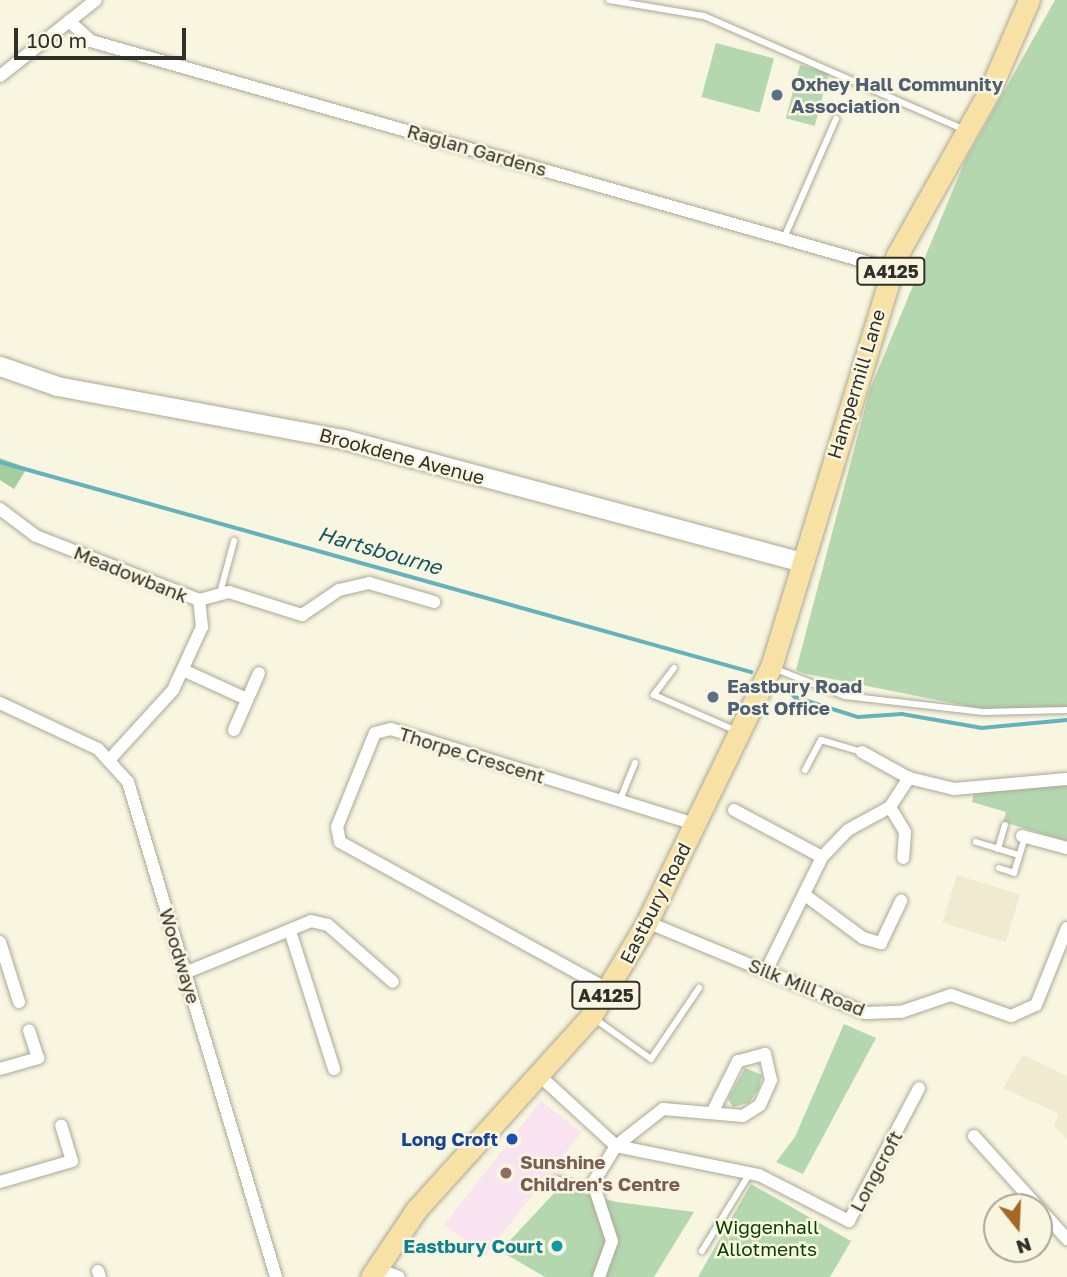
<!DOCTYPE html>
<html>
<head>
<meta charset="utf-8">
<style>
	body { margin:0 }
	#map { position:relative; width:1067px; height:1277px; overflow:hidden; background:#f8f5e1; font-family:"Golos Text",sans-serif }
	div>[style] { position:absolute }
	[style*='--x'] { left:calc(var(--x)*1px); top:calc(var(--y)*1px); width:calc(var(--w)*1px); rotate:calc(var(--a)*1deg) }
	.built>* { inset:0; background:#efead0; transform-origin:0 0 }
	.education>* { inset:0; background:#f9e3f0; transform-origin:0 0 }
	.green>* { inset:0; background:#b4d7af; transform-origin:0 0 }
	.forest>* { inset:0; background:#a4ce9e }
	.stream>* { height:3.5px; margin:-1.75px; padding:0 1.75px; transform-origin:1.75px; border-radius:1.75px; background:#63b3bd }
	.roads { filter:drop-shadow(0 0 2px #aba895) drop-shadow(0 0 2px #aba895) }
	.service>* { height:6px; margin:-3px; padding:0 3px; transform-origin:3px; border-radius:3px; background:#fff }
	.minor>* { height:12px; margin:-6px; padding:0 6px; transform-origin:6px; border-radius:6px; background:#fff }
	.secondary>* { height:19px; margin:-9.5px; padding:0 9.5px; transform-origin:9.5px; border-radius:9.5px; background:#fff }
	.primary>* { height:21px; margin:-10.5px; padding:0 10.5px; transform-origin:10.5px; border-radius:10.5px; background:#f8e1a5 }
	.dots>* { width:19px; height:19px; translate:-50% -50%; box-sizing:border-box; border:4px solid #f8f5e1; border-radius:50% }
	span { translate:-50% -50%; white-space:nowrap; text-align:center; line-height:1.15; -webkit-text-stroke:5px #f8f5e1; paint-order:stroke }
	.shield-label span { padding:2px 5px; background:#f8f5e1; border:2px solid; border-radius:5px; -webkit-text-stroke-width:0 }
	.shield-label { font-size:18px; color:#313028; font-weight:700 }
	.service-label { font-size:19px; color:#4e5e75; font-weight:700 }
	.left { translate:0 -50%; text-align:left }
	.street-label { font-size:19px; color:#313028 }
	.transit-label { font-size:19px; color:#164399; font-weight:700 }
	.right { translate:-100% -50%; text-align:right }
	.education-label { font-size:19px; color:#785e54; font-weight:700 }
	.park-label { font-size:19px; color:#074201 }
	.culture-label { font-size:19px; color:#0d838f; font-weight:700 }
	.water-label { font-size:21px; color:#135860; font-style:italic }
	.north { position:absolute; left:983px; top:1193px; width:70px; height:70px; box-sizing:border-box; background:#f8f5e1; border:2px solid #a8a697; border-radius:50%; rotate:162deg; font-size:19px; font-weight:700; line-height:28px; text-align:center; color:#313028 }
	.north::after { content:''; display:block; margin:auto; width:24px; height:32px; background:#a26927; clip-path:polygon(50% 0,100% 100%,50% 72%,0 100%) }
	.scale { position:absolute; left:14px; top:28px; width:172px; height:32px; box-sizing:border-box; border:4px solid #313028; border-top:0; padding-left:9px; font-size:21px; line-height:24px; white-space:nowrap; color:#313028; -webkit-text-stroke:5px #f8f5e1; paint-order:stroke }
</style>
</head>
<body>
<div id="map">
	<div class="built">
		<i style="left:957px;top:875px;width:66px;height:50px;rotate:17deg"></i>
		<i style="clip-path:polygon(1023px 1055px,1067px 1076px,1067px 1140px,1054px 1126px,1059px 1114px,1003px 1088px)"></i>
	</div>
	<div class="education">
		<i style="left:541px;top:1101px;width:51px;height:157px;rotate:38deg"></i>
	</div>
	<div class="green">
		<i style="clip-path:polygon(1055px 0,1067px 0,1067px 708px,982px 709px,802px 673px,796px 670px,870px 389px,965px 161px)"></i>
		<i style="left:716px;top:43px;width:60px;height:56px;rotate:15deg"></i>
		<i style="left:800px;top:65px;width:30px;height:55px;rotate:15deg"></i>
		<i style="clip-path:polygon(1037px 784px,1067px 786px,1067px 841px,1003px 822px,1006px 812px,972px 802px,974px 792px)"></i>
		<i style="clip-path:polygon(844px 1024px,876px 1038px,803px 1174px,776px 1162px,795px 1137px)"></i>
		<i style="clip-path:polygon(745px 1068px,762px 1075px,759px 1089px,749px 1103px,733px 1107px,728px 1099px)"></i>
		<i style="clip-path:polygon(751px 1184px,851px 1241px,830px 1277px,698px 1277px)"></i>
		<i style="clip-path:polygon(559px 1188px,617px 1202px,694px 1212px,654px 1277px,545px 1277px,500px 1251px)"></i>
	</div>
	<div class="forest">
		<i style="clip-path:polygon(0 458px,27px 468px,14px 489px,0 480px)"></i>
	</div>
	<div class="stream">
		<i style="--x:0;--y:462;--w:780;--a:15.62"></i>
		<i style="--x:784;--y:686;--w:16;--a:45"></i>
		<i style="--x:795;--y:697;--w:66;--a:17.6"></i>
		<i style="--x:858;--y:717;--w:44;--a:-3.9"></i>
		<i style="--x:902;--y:714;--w:81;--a:9.9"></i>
		<i style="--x:982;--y:728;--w:85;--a:-5.4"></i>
	</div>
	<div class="roads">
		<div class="service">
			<i style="--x:609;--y:0;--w:96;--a:9.6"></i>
			<i style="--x:704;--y:16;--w:283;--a:23.6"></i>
			<i style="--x:784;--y:238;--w:130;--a:-66.4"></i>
			<i style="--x:220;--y:593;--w:54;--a:-74.9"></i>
			<i style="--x:674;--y:668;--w:34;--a:127"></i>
			<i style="--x:654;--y:695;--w:87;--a:23.6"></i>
			<i style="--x:773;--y:668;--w:77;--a:21.3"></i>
			<i style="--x:845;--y:696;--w:139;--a:6.6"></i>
			<i style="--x:983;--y:712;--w:84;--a:-1.4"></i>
			<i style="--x:805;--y:770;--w:34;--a:-62"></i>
			<i style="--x:821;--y:740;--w:43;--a:16.3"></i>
			<i style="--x:620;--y:800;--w:40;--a:-68"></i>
			<i style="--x:976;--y:842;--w:45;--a:16.8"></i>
			<i style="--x:998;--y:849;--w:25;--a:-74"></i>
			<i style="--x:999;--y:868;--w:16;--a:18"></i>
			<i style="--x:1014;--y:873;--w:38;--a:-73"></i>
			<i style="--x:595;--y:1019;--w:69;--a:35.5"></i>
			<i style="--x:651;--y:1059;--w:86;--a:-55.9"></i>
			<i style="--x:556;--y:1179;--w:40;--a:18"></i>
			<i style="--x:702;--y:1251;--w:92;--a:-58.4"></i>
		</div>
		<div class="minor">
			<i style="--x:69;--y:21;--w:30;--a:42"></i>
			<i style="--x:91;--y:41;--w:832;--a:15.91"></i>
			<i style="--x:0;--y:76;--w:122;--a:-38.4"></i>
			<i style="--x:0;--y:509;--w:45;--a:36.9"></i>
			<i style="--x:36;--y:536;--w:175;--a:21.4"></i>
			<i style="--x:199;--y:600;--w:31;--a:-15"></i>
			<i style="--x:229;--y:592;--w:77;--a:17.5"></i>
			<i style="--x:302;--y:615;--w:45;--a:-34"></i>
			<i style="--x:339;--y:590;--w:31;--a:-13"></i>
			<i style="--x:369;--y:583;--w:68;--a:16.3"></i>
			<i style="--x:183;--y:670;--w:70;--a:24.4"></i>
			<i style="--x:0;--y:703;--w:108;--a:25.1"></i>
			<i style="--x:98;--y:749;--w:45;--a:47.7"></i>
			<i style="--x:128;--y:782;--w:517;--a:73.35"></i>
			<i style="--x:234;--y:730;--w:62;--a:-66.3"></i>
			<i style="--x:862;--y:752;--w:54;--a:29"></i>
			<i style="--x:909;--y:778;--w:46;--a:13.7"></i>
			<i style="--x:954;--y:789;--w:113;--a:-5.1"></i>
			<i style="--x:111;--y:758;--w:92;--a:-47.6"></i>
			<i style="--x:173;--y:690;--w:69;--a:-65.3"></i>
			<i style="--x:202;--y:627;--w:27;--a:-96"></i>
			<i style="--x:890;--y:807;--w:29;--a:59"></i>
			<i style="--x:905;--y:832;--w:26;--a:94"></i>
			<i style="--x:734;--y:810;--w:100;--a:28.1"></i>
			<i style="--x:1022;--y:836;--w:47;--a:14.9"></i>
			<i style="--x:805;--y:895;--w:72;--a:36.6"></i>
			<i style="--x:863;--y:938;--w:19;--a:16"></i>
			<i style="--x:881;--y:943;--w:47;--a:-64.5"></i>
			<i style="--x:647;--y:922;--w:237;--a:22.6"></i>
			<i style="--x:866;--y:1013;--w:35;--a:-2"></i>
			<i style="--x:901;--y:1012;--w:53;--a:-18.8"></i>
			<i style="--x:951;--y:995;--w:64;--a:19.3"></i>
			<i style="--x:1011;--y:1016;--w:27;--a:-24"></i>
			<i style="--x:1036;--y:1005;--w:83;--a:-68.1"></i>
			<i style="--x:290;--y:931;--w:145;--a:72.3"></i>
			<i style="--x:0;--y:942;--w:63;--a:72.4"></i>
			<i style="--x:766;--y:971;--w:127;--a:-63.8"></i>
			<i style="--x:822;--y:857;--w:37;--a:-46"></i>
			<i style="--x:848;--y:830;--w:48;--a:-28.7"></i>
			<i style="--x:890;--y:807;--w:35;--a:-57"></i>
			<i style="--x:185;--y:973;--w:136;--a:-22.4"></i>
			<i style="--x:311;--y:921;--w:17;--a:13"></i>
			<i style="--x:328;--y:925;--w:86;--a:41.2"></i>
			<i style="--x:609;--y:990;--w:307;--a:-151.2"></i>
			<i style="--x:340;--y:842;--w:15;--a:-101"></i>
			<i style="--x:337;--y:827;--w:101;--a:-68"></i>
			<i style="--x:375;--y:733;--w:16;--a:-14"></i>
			<i style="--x:391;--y:729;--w:318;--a:17.4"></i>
			<i style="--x:0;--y:1069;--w:40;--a:-16"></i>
			<i style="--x:38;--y:1058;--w:29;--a:-108"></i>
			<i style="--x:541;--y:1077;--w:102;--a:42.6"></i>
			<i style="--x:616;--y:1146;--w:146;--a:11.5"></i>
			<i style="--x:759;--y:1175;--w:101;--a:27.1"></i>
			<i style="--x:849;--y:1221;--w:150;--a:-62.2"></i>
			<i style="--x:974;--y:1136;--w:96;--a:48"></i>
			<i style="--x:0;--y:1182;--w:75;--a:-16.3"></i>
			<i style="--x:72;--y:1161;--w:37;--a:-107"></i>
			<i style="--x:1039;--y:1208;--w:42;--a:47.9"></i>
			<i style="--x:377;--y:1269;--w:23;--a:20"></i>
			<i style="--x:98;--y:1271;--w:6;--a:72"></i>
			<i style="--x:599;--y:1277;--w:38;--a:-70"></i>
			<i style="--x:612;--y:1241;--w:61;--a:-108.1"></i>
			<i style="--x:593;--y:1183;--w:44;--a:-58.1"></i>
			<i style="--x:616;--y:1146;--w:60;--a:-38.2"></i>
			<i style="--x:663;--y:1109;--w:80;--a:5"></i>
			<i style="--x:743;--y:1116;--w:20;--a:-33"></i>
			<i style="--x:760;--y:1105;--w:27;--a:-66"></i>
			<i style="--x:771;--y:1080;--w:27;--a:-103"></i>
			<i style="--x:765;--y:1054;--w:28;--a:165"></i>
			<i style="--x:738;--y:1061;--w:54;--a:116.6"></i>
		</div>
		<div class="secondary">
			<i style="--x:0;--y:366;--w:60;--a:19.3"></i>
			<i style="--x:57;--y:386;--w:291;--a:10.5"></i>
			<i style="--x:343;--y:439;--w:475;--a:15"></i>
		</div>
		<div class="primary">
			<i style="--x:371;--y:1277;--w:81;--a:-56.1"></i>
			<i style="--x:416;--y:1210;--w:261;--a:-47.9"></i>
			<i style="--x:591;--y:1016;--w:109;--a:-59.2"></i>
			<i style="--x:647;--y:922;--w:284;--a:-64.1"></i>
			<i style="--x:771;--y:667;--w:431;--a:-73"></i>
			<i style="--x:897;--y:255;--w:189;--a:-60.6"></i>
			<i style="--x:990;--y:90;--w:98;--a:-66.6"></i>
		</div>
	</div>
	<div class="dots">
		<i style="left:777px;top:95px;background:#5c6f8a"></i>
		<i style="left:713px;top:697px;background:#5c6f8a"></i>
		<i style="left:512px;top:1139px;background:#1a4fb4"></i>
		<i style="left:506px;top:1173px;background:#8d6e63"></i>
		<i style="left:557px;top:1246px;background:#0f9aa8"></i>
	</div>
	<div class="shield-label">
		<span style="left:891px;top:271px">A4125</span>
		<span style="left:606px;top:995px">A4125</span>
	</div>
	<div class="service-label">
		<span class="left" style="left:791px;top:95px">Oxhey Hall Community<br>Association</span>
		<span class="left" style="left:727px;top:697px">Eastbury Road<br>Post Office</span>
	</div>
	<div class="street-label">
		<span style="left:477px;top:150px;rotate:16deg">Raglan Gardens</span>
		<span style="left:856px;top:384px;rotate:-73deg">Hampermill Lane</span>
		<span style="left:402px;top:456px;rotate:15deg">Brookdene Avenue</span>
		<span style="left:131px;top:574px;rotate:22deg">Meadowbank</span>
		<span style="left:472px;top:755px;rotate:17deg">Thorpe Crescent</span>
		<span style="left:655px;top:903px;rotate:-63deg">Eastbury Road</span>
		<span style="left:180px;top:956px;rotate:73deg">Woodwaye</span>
		<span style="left:807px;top:987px;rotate:22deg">Silk Mill Road</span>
		<span style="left:876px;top:1171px;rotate:-62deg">Longcroft</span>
	</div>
	<div class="transit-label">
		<span class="right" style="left:498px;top:1139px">Long Croft</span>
	</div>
	<div class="education-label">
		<span class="left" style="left:520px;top:1173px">Sunshine<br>Children's Centre</span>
	</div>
	<div class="park-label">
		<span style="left:767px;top:1238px">Wiggenhall<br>Allotments</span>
	</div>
	<div class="culture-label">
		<span class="right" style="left:543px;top:1246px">Eastbury Court</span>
	</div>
	<div class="water-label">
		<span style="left:380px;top:550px;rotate:16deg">Hartsbourne</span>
	</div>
	<div class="north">N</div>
	<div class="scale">100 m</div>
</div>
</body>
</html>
